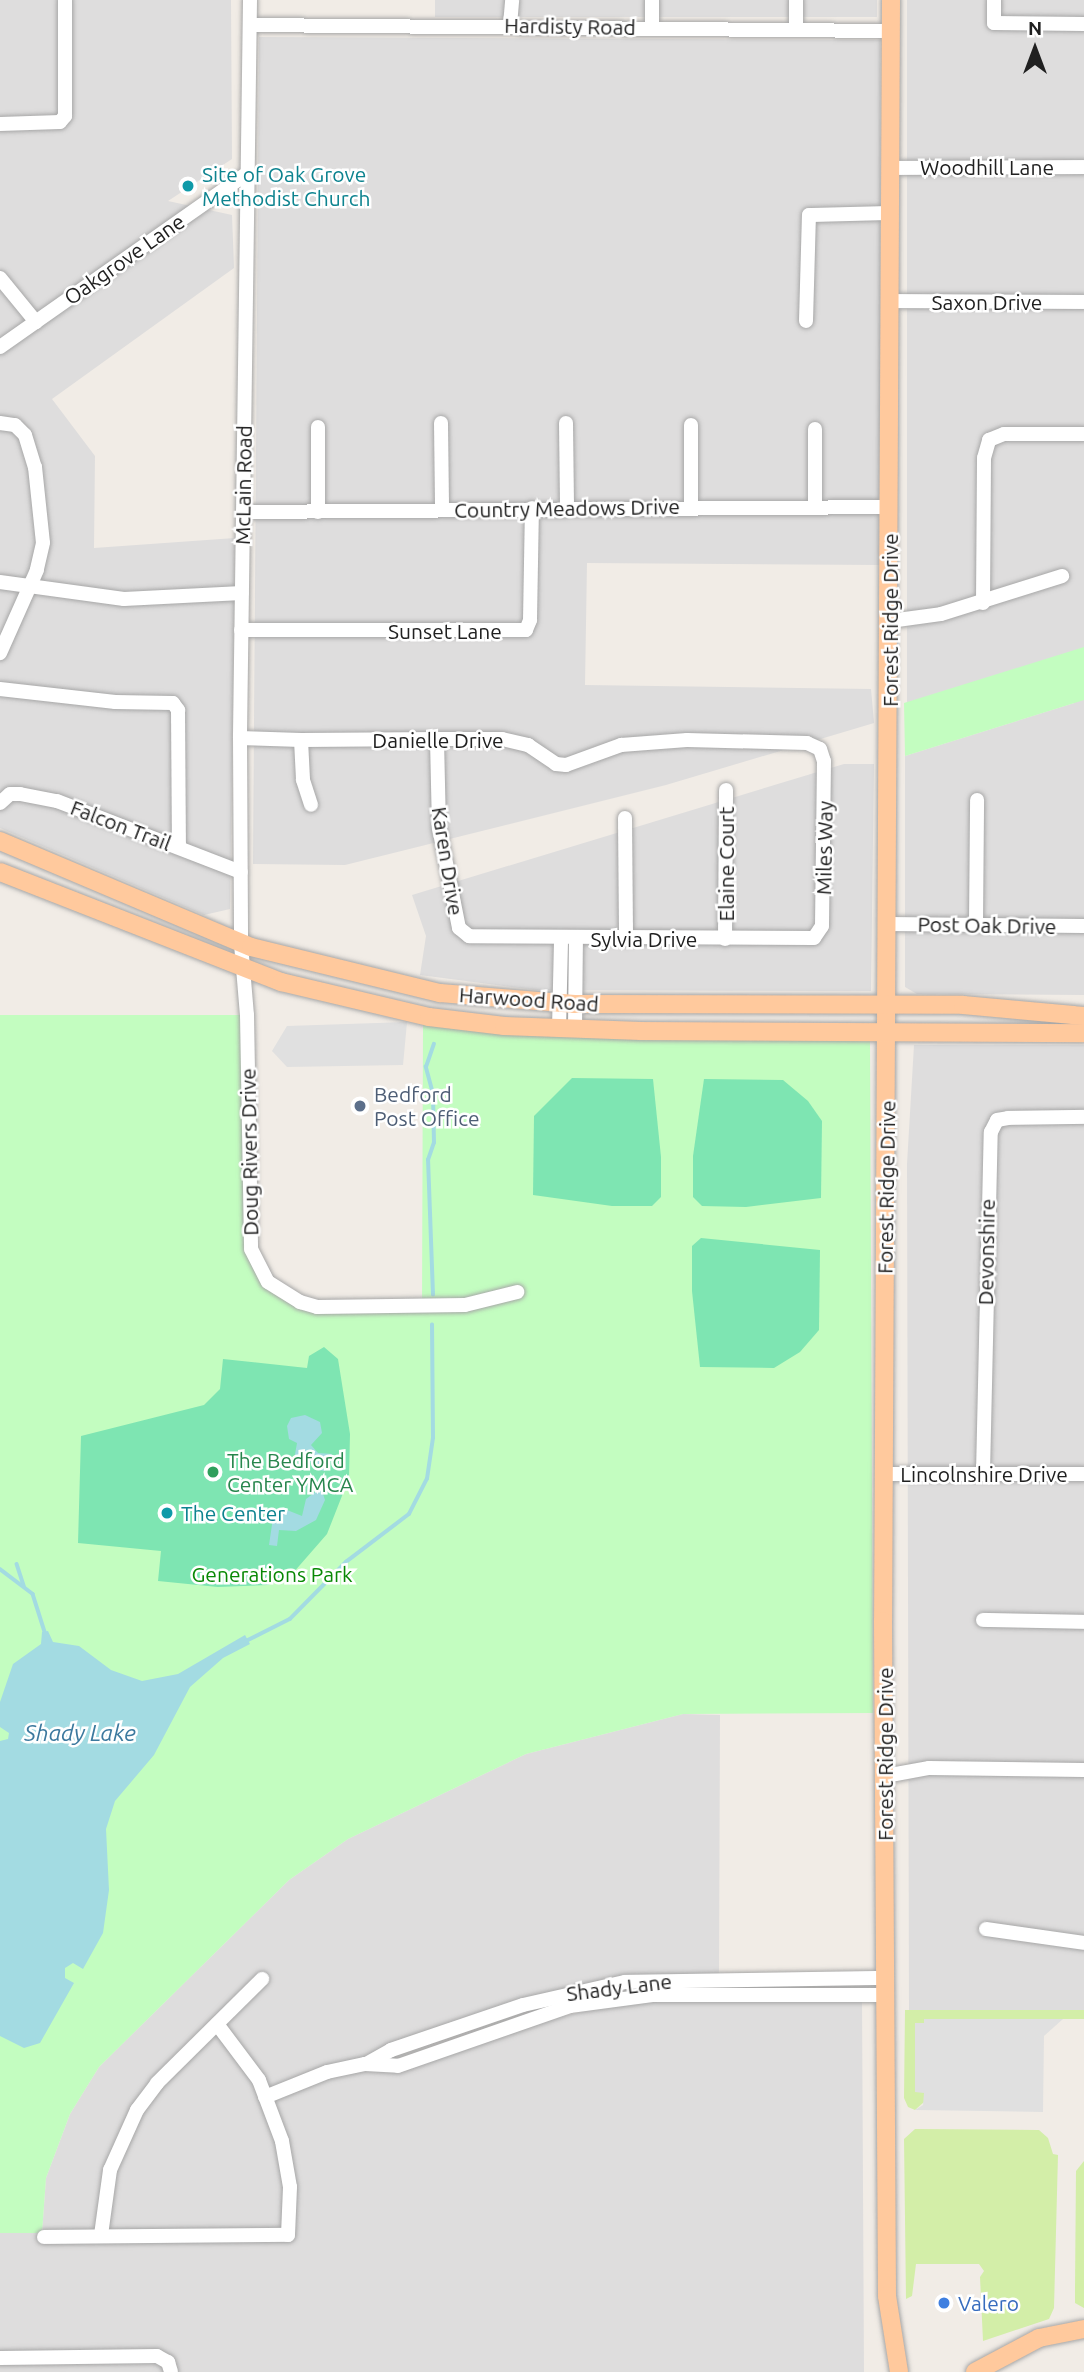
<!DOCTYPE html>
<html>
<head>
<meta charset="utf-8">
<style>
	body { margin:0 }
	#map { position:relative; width:1084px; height:2372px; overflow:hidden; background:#f1ece6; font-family:Ubuntu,sans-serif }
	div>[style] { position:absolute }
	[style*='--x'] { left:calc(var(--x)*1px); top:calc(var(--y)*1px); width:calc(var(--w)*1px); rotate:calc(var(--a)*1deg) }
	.residential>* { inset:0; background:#dedddd; transform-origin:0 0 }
	.grass>* { inset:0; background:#d3eea8 }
	.park>* { inset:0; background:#c3fdc0 }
	.pitch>* { inset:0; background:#7ee5b2 }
	.parking>* { inset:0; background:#e0e0e0 }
	.water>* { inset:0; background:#a3dbe2 }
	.stream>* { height:3.5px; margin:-1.75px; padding:0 1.75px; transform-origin:1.75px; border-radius:1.75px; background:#a3dbe2 }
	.roads { filter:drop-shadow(0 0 2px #a7a7a7) drop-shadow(0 0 2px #a7a7a7) }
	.minor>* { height:14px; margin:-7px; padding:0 7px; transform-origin:7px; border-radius:7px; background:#fff }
	.major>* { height:18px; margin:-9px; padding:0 9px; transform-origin:9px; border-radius:9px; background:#ffc99d }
	.dots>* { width:19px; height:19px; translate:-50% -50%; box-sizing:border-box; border:4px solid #fff; border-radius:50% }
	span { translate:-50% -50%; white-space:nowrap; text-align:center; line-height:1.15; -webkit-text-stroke:5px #fff; paint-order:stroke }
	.street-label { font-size:21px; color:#202020 }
	.culture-label { font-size:21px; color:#0d838f }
	.left { translate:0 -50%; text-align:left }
	.service-label { font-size:21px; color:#4e5e75 }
	.leisure-label { font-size:21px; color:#27864d }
	.park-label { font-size:21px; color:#088804 }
	.shop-label { font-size:21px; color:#366cbe }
	.water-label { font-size:23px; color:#3c799e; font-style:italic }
	.north { position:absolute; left:1000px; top:14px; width:70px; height:70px; -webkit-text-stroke:5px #fff; paint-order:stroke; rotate:0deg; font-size:19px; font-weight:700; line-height:28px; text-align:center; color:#202020 }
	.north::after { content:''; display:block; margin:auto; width:24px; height:32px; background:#202020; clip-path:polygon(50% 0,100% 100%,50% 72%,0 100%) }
</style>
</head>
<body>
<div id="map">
	<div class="residential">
		<i style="clip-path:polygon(0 0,231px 0,232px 159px,168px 201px,232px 215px,234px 268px,52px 399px,95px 456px,94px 548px,235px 538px,230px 909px,204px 915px,0 828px)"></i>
		<i style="left:435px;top:0;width:442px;height:17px"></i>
		<i style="left:907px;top:0;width:177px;height:703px"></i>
		<i style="clip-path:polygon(259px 37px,880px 40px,880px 565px,587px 563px,585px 685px,871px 689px,874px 723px,666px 785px,345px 865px,253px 864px)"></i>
		<i style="clip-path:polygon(1084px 700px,1084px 995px,917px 994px,905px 987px,905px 756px)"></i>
		<i style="clip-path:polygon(844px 764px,874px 764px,871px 991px,536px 990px,420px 975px,426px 936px,412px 895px)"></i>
		<i style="clip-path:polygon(914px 1045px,1084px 1045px,1084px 2010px,909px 2010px,907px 1164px)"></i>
		<i style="clip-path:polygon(683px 1714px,720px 1715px,719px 1978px,625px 1982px,391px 2050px,404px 2068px,525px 2024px,639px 2000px,862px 1998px,864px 2372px,0 2372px,0 2233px,42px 2233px,46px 2178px,70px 2114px,99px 2067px,289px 1880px,348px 1839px,526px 1754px)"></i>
	</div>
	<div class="grass">
		<i style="clip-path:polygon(905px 2010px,1084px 2010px,1084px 2019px,925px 2019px,916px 2092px,924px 2092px,924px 2102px,915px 2110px,908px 2107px,904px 2098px)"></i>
		<i style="clip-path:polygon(915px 2129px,1039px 2130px,1048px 2138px,1053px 2154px,1058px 2155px,1054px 2308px,1049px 2319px,983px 2341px,980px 2277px,984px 2271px,979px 2264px,916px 2264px,912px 2296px,906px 2299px,904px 2139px)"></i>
		<i style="clip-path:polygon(1084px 2161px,1084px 2308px,1075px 2303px,1075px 2287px,1076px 2171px)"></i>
	</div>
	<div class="park">
		<i style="clip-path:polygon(1084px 647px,1084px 700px,905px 756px,904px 703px)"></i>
		<i style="clip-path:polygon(0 1015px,247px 1015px,259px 1267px,300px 1302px,422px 1306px,423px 1025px,870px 1040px,873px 1713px,683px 1714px,526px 1754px,348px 1839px,289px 1880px,99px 2067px,70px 2114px,46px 2178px,42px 2233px,0 2233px)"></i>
	</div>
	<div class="pitch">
		<i style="clip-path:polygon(572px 1078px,653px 1079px,661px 1157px,661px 1197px,652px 1206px,612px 1206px,533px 1195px,534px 1116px)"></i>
		<i style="clip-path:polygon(704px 1079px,783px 1080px,808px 1101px,822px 1121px,821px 1198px,746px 1207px,702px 1206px,693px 1197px,693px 1156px)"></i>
		<i style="clip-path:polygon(701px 1238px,820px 1250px,819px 1330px,800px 1352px,774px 1368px,700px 1367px,692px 1291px,692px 1246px)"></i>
		<i style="clip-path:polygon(324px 1347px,338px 1359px,350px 1434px,349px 1478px,327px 1534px,293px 1573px,268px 1585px,218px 1587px,158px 1581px,161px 1551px,78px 1543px,81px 1436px,204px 1405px,220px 1389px,223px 1359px,307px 1368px,309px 1356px)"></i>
	</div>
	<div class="parking">
		<i style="clip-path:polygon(407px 1022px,403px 1065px,287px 1067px,272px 1051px,287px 1026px)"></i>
		<i style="clip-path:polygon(924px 2019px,1063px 2019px,1044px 2036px,1043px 2112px,915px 2110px,923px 2105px,924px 2093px,915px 2092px,915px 2023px,924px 2023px)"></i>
	</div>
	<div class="water">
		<i style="clip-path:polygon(305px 1415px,320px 1422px,322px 1433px,311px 1445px,318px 1453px,332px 1454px,325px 1471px,319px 1470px,315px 1462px,294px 1460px,297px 1443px,289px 1439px,287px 1426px,291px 1418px)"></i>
		<i style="clip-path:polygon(321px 1488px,325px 1500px,316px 1520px,296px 1531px,279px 1530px,277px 1546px,269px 1545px,274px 1511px,282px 1508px,302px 1516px,306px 1499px)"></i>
		<i style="clip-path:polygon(48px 1631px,53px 1642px,79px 1646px,111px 1670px,142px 1681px,178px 1674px,245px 1635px,250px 1644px,223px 1658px,190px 1687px,154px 1755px,115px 1801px,106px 1829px,109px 1890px,103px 1933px,83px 1969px,73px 1963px,65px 1968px,65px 1978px,74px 1983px,40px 2043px,24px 2048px,0 2036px,0 1741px,8px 1739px,9px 1733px,0 1727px,0 1702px,13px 1664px,41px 1644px,42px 1632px)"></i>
	</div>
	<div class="stream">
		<i style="--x:433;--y:1295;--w:135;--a:-92.1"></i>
		<i style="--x:428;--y:1160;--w:18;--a:-71"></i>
		<i style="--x:434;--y:1143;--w:49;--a:-91.2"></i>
		<i style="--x:433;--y:1094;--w:28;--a:-105"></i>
		<i style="--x:426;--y:1067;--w:24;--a:-71"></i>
		<i style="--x:17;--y:1564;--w:23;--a:72"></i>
		<i style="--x:0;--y:1569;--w:41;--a:37.1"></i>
		<i style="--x:33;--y:1594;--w:43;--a:72.4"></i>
		<i style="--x:246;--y:1641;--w:49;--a:-26.6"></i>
		<i style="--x:290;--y:1619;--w:80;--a:-45.5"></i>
		<i style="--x:346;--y:1562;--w:79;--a:-37.3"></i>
		<i style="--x:409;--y:1514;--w:39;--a:-63"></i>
		<i style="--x:427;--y:1479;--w:41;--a:-81.7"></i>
		<i style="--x:433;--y:1438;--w:113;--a:-90.5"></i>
	</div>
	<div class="roads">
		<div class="minor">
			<i style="--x:250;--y:0;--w:738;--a:90.78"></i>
			<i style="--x:240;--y:738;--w:206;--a:89.7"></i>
			<i style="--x:241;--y:944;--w:71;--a:85.2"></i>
			<i style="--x:247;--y:1015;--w:234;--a:89"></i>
			<i style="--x:251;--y:1249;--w:37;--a:63"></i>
			<i style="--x:268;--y:1282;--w:38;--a:32"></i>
			<i style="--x:300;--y:1302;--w:18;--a:16"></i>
			<i style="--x:317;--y:1307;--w:148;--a:-0.8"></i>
			<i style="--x:465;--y:1305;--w:54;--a:-14"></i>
			<i style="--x:652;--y:0;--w:27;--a:90"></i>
			<i style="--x:994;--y:0;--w:23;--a:90"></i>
			<i style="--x:994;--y:23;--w:90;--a:0.6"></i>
			<i style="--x:250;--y:25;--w:641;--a:0.54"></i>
			<i style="--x:510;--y:25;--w:25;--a:-85"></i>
			<i style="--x:796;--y:29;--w:29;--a:-90"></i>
			<i style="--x:0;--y:124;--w:60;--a:-1.9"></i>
			<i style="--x:60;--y:122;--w:8;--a:-50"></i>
			<i style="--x:65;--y:116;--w:116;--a:-90"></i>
			<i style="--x:891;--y:168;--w:193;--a:-0.3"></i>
			<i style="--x:0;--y:278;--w:57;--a:50.7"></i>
			<i style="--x:890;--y:301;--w:194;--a:0.3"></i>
			<i style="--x:806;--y:321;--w:106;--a:-88.4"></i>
			<i style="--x:809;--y:215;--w:82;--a:-1.4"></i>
			<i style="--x:0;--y:347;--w:304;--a:-35.1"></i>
			<i style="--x:0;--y:423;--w:15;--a:8"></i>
			<i style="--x:15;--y:425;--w:14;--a:45"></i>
			<i style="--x:25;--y:435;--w:34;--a:73"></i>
			<i style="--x:35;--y:467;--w:76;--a:84"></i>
			<i style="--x:43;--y:543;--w:28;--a:103"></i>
			<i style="--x:37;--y:570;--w:91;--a:114"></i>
			<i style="--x:441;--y:423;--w:87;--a:89.3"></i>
			<i style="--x:566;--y:423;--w:85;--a:89.3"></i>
			<i style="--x:691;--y:425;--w:81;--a:90"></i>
			<i style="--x:318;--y:427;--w:85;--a:90"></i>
			<i style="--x:815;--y:429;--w:76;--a:90"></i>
			<i style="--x:243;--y:512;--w:647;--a:-0.44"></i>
			<i style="--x:0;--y:582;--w:125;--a:7.8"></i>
			<i style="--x:124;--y:599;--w:118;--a:-2.9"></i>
			<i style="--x:983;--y:603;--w:145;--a:-89.6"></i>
			<i style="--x:984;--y:458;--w:19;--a:-74"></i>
			<i style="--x:989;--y:440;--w:16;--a:-22"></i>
			<i style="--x:1004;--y:434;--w:80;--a:0"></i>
			<i style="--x:890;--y:621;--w:51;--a:-7.8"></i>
			<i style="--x:941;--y:614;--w:127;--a:-17.4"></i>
			<i style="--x:241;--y:630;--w:285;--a:0"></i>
			<i style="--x:526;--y:630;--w:11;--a:-68"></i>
			<i style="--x:530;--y:620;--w:112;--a:-89"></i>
			<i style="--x:0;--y:689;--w:116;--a:6.4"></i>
			<i style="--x:115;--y:702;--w:58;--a:1"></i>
			<i style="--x:173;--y:703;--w:9;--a:54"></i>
			<i style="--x:178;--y:710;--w:137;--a:89.6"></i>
			<i style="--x:240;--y:738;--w:61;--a:1.9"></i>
			<i style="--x:301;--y:740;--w:136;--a:-0.4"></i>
			<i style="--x:437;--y:739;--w:65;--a:0"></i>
			<i style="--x:502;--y:739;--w:27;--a:13"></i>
			<i style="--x:528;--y:745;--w:34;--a:34"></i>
			<i style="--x:556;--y:764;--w:10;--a:6"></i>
			<i style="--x:566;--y:765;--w:59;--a:-20"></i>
			<i style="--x:621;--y:745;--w:66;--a:-4.3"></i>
			<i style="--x:687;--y:740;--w:120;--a:1.4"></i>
			<i style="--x:807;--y:743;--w:14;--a:25"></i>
			<i style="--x:820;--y:749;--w:13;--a:72"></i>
			<i style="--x:824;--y:761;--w:165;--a:90.7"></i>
			<i style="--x:822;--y:926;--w:14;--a:124"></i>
			<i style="--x:814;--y:938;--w:345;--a:-179.7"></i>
			<i style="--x:469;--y:936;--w:13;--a:-141"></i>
			<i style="--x:459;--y:928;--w:102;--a:-101.3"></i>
			<i style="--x:439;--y:828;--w:89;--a:-91.3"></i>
			<i style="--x:301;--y:740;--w:40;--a:87.1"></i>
			<i style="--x:303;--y:780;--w:26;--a:72"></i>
			<i style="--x:0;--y:803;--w:13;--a:-42"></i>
			<i style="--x:10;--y:794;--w:10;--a:0"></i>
			<i style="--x:20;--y:794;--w:38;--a:11"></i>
			<i style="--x:57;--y:801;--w:197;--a:21.1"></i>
			<i style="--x:625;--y:818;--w:121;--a:89.5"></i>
			<i style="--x:889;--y:924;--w:195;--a:0.6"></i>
			<i style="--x:976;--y:924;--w:124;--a:-89.5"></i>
			<i style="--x:725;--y:939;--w:149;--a:-89.6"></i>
			<i style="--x:559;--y:1029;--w:90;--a:-88.7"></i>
			<i style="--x:575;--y:1029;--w:90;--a:-89.4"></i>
			<i style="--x:983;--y:1473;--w:341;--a:-88.7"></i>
			<i style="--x:991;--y:1132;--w:13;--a:-63"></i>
			<i style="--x:997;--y:1120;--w:11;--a:-10"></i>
			<i style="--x:1008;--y:1118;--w:76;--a:-0.8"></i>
			<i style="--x:884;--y:1474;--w:200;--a:0"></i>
			<i style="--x:983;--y:1620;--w:101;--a:1.1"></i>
			<i style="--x:885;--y:1776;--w:45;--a:-10.3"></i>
			<i style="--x:929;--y:1768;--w:155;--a:0.7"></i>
			<i style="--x:986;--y:1929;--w:99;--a:8.1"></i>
			<i style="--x:366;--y:2064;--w:29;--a:-29"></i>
			<i style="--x:391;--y:2050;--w:139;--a:-18.8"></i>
			<i style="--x:523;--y:2005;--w:105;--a:-12.7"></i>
			<i style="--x:625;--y:1982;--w:260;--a:-0.9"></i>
			<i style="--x:265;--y:2097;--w:67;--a:-22"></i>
			<i style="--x:327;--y:2072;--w:39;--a:-12"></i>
			<i style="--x:365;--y:2064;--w:33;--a:3"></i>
			<i style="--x:398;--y:2066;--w:182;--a:-19.2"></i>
			<i style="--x:570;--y:2006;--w:85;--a:-7.5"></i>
			<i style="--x:654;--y:1995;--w:232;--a:0"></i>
			<i style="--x:101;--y:2235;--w:66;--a:-82.1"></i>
			<i style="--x:110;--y:2170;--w:66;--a:-65.8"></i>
			<i style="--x:137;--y:2110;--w:34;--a:-53"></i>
			<i style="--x:157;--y:2083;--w:148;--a:-44.7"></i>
			<i style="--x:44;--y:2237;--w:244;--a:-0.5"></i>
			<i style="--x:288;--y:2235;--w:48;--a:-87.6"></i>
			<i style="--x:290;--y:2187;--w:47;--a:-99.9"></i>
			<i style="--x:282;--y:2141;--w:65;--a:-110.7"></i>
			<i style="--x:259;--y:2080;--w:70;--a:-126.9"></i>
			<i style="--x:0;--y:2358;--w:157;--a:-0.7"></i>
			<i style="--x:157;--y:2356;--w:13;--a:29"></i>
			<i style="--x:168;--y:2362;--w:10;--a:73"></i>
		</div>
		<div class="major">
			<i style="--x:891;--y:0;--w:1621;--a:90.28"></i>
			<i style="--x:883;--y:1621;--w:675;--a:89.66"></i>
			<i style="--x:887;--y:2296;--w:77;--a:81"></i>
			<i style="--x:0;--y:841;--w:272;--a:22.9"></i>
			<i style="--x:251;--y:947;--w:195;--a:13.7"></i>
			<i style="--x:440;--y:993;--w:135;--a:4.7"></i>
			<i style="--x:575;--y:1004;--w:388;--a:0.1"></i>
			<i style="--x:963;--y:1005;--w:121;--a:5.2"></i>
			<i style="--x:0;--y:872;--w:302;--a:21.4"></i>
			<i style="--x:281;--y:982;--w:152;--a:13.3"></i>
			<i style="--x:429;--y:1017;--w:76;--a:6.8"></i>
			<i style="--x:504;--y:1026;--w:137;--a:2.1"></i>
			<i style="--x:641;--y:1031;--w:443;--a:0.3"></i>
			<i style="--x:975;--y:2372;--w:72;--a:-28"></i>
			<i style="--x:1039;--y:2338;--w:46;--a:-11.3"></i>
		</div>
	</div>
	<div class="dots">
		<i style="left:188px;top:186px;background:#0f9aa8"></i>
		<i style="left:360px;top:1106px;background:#5c6f8a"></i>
		<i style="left:213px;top:1472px;background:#2e9e5b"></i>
		<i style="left:167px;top:1513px;background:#0f9aa8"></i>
		<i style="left:944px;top:2303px;background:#3f7fe0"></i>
	</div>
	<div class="street-label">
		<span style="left:570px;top:26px;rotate:1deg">Hardisty Road</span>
		<span style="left:987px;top:167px">Woodhill Lane</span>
		<span style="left:124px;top:259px;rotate:-35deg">Oakgrove Lane</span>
		<span style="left:987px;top:302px">Saxon Drive</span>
		<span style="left:243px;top:485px;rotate:-89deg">McLain Road</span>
		<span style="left:567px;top:508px;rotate:-1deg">Country Meadows Drive</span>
		<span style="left:890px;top:620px;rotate:-90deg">Forest Ridge Drive</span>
		<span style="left:445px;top:631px">Sunset Lane</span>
		<span style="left:438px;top:740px">Danielle Drive</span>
		<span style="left:121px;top:825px;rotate:21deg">Falcon Trail</span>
		<span style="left:824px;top:848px;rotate:-89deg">Miles Way</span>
		<span style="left:448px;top:861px;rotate:81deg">Karen Drive</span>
		<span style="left:726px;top:864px;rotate:-90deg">Elaine Court</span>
		<span style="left:987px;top:925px;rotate:1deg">Post Oak Drive</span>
		<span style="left:644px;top:939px">Sylvia Drive</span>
		<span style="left:529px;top:999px;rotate:4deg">Harwood Road</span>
		<span style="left:249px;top:1152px;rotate:-91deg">Doug Rivers Drive</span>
		<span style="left:886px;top:1187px;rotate:-89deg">Forest Ridge Drive</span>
		<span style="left:986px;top:1252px;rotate:-89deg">Devonshire</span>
		<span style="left:984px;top:1474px">Lincolnshire Drive</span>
		<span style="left:885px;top:1754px;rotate:-90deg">Forest Ridge Drive</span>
		<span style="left:619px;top:1987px;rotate:-7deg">Shady Lane</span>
	</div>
	<div class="culture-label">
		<span class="left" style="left:202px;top:186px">Site of Oak Grove<br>Methodist Church</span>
		<span class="left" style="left:181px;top:1513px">The Center</span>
	</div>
	<div class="service-label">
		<span class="left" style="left:374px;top:1106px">Bedford<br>Post Office</span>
	</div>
	<div class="leisure-label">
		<span class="left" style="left:227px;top:1472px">The Bedford<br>Center YMCA</span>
	</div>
	<div class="park-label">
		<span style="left:272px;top:1574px">Generations Park</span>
	</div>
	<div class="shop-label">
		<span class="left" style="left:958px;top:2303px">Valero</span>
	</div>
	<div class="water-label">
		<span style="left:80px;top:1733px">Shady Lake</span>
	</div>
	<div class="north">N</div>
</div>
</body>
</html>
